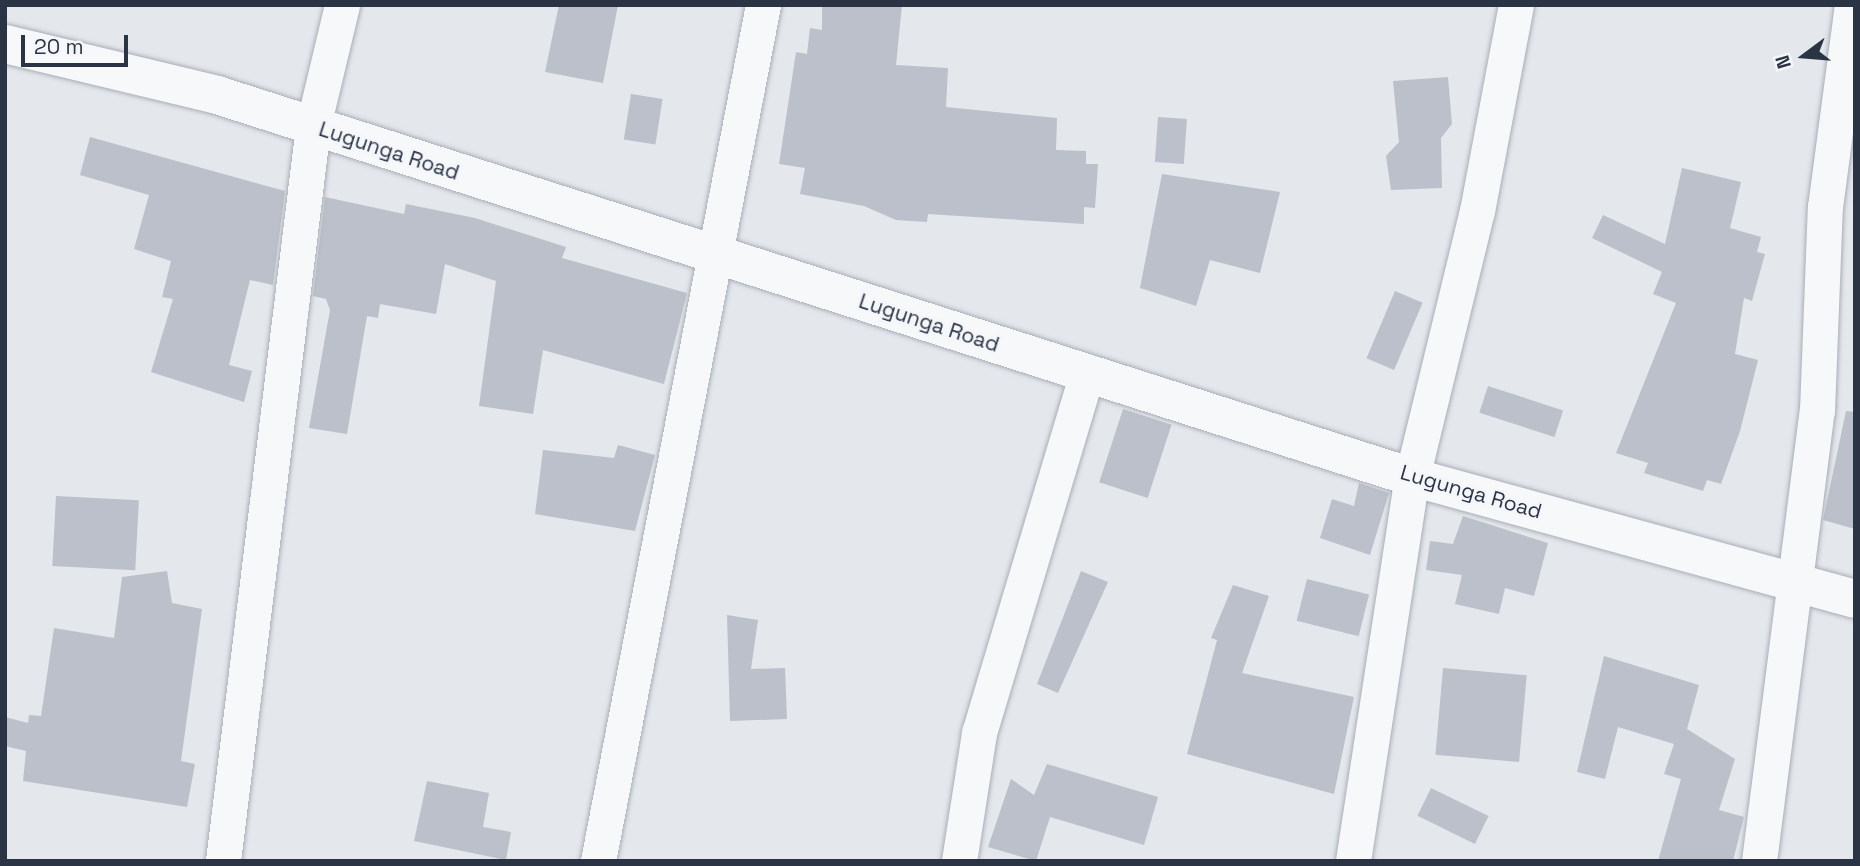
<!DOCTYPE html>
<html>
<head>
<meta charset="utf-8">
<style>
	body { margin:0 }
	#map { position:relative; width:1860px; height:866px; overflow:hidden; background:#e4e7ec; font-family:"Space Grotesk",sans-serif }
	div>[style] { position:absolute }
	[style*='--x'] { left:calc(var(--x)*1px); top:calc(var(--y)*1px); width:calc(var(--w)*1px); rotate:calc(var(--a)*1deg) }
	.building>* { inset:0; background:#bbc0ca; transform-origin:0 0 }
	.roads { filter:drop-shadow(0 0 2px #a9aeb7) drop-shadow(0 0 2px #a9aeb7) }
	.minor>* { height:35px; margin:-17.5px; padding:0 17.5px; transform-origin:17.5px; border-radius:17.5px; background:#f7f8fa }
	.tertiary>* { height:38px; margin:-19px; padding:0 19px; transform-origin:19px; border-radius:19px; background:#f7f8fa }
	span { translate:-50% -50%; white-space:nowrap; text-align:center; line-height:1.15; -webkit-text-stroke:6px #f4f6f9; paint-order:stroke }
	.street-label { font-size:21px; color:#2b3445 }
	.frame { position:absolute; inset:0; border:7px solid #2b3445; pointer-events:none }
	.north { position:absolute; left:1769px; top:21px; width:70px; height:70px; -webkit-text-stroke:5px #f4f6f9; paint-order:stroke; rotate:254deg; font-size:19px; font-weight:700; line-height:28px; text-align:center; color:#2b3445 }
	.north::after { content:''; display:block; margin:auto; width:24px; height:32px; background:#2b3445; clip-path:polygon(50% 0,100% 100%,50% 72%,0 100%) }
	.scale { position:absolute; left:21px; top:35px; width:107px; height:32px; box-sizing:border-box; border:4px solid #2b3445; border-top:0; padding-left:9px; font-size:21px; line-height:24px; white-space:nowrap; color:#2b3445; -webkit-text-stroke:5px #f4f6f9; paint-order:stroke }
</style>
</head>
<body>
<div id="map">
	<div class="building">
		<i style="clip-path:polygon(559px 5px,618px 5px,603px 83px,545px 72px)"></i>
		<i style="clip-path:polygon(822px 5px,902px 5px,896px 65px,948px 68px,946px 107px,1057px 118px,1056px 150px,1086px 151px,1086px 164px,1098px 164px,1095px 208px,1084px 207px,1084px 224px,928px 214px,927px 222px,896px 220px,864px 206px,800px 194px,805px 168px,779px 164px,796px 52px,807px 54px,810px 28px,822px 30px)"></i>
		<i style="clip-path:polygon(1448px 77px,1452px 124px,1441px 138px,1442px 188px,1391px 190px,1386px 156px,1399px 142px,1393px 81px)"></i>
		<i style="left:631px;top:94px;width:32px;height:46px;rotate:9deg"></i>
		<i style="left:1158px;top:117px;width:29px;height:45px;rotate:4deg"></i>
		<i style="clip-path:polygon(90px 137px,285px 191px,273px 285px,250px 280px,229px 365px,252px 371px,244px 402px,151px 372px,173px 299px,162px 297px,171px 261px,134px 249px,149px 195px,80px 175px)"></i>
		<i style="clip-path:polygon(1682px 168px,1741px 182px,1730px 228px,1761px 237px,1757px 252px,1765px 254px,1752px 301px,1744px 298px,1735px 354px,1758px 360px,1740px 431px,1721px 484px,1707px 480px,1703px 491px,1644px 473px,1648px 463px,1616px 453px,1676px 303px,1653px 294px,1662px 272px,1592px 238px,1603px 215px,1665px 244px)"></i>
		<i style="clip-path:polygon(1162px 174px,1280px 192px,1260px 273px,1210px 260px,1196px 306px,1140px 288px)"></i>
		<i style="clip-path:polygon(325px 197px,404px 214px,406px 204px,475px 218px,566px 247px,562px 258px,687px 293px,664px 384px,543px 350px,533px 414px,479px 406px,496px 281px,445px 264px,436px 314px,380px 304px,378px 318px,367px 316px,347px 434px,309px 428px,330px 310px,326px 299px,313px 296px)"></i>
		<i style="left:1395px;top:291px;width:30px;height:73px;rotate:23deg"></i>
		<i style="left:1488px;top:386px;width:79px;height:28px;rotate:18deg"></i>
		<i style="left:1123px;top:409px;width:51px;height:77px;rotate:18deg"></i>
		<i style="clip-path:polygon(1846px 411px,1855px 412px,1855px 529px,1823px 520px)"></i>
		<i style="clip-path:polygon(618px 445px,655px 455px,635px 531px,535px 514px,543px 450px,614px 458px)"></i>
		<i style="clip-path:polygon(1359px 483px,1389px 493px,1370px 555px,1320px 538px,1332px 499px,1354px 506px)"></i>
		<i style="left:56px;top:496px;width:83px;height:70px;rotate:3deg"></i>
		<i style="clip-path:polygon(1463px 516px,1548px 543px,1534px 596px,1505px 588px,1499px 614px,1455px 604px,1462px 575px,1426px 570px,1430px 541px,1453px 544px)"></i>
		<i style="clip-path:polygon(167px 571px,172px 603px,202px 609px,181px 761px,195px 764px,187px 807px,23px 781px,26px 751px,5px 746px,5px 717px,28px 723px,29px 715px,41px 716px,54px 628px,114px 638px,122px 577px)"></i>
		<i style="clip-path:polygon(1081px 571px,1108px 582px,1058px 693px,1037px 684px)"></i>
		<i style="left:1307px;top:579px;width:64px;height:43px;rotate:14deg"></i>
		<i style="clip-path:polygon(1233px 585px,1269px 596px,1242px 673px,1354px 697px,1334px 794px,1187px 754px,1217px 640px,1211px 638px)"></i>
		<i style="clip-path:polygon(727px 615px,758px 620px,751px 669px,785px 668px,787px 719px,730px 721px)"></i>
		<i style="clip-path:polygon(1604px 656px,1699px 685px,1687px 729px,1735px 759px,1719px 810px,1744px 817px,1733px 861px,1658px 861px,1681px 779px,1664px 774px,1674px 744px,1618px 727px,1605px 779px,1577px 772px)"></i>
		<i style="left:1443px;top:668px;width:84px;height:87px;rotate:5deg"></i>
		<i style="clip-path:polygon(1047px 764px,1158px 797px,1144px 845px,1050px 817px,1036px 861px,988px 847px,1011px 779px,1034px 795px)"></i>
		<i style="clip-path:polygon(427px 781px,489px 793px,483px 827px,511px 832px,506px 860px,414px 841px)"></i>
		<i style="left:1431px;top:788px;width:64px;height:31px;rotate:26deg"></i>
	</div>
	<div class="roads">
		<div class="minor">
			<i style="--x:223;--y:861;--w:740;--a:-83.02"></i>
			<i style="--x:313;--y:126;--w:124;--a:-76.5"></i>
			<i style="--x:598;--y:861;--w:872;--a:-79.09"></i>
			<i style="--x:959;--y:861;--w:130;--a:-81.1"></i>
			<i style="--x:979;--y:733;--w:376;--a:-73.3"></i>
			<i style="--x:1353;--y:861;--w:389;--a:-81.3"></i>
			<i style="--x:1412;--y:477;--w:274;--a:-76.3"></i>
			<i style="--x:1477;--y:211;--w:210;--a:-79.3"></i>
			<i style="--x:1759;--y:861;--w:454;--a:-82.7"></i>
			<i style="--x:1817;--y:411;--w:204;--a:-87.8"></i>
			<i style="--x:1825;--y:207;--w:204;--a:-82.4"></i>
		</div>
		<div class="tertiary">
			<i style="--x:5;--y:44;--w:218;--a:13.5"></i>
			<i style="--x:217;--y:95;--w:1255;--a:17.73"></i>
			<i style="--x:1412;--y:477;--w:459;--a:15.4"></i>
		</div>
	</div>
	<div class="street-label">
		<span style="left:389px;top:151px;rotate:18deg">Lugunga Road</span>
		<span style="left:929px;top:323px;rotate:18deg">Lugunga Road</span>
		<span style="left:1471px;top:492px;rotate:16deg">Lugunga Road</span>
	</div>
	<div class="frame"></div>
	<div class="north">N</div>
	<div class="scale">20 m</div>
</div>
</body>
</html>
